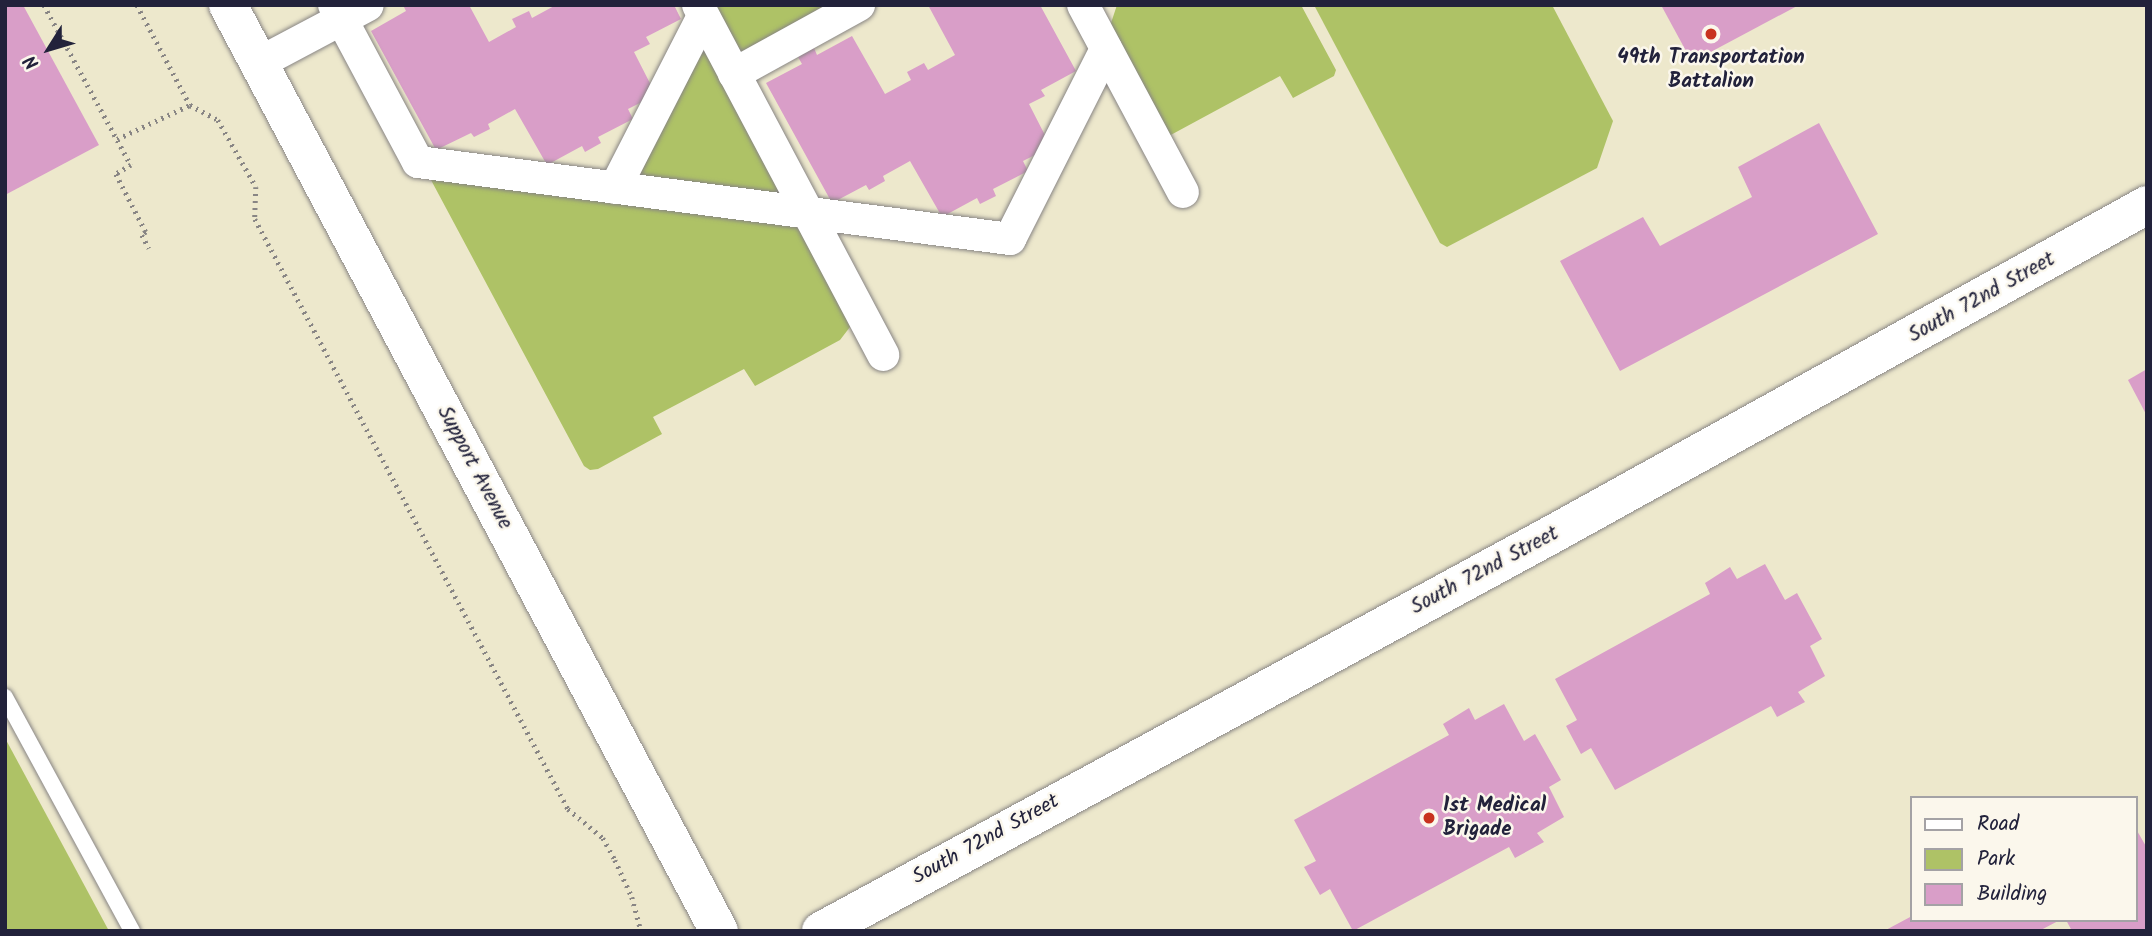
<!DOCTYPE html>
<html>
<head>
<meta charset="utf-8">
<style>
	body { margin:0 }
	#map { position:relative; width:2152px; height:936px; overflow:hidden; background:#ede8cc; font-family:Kalam,sans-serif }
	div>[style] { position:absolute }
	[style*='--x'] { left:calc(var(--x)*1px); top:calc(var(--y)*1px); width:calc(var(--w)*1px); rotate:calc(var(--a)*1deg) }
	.green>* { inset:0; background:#aec266 }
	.building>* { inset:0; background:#d99ec8 }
	.path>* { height:4.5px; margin-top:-2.25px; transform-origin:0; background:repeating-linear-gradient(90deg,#888584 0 2px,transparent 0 7px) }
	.roads { filter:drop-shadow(0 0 2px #888584) drop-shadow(0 0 2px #888584) }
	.lane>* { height:16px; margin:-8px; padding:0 8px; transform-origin:8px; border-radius:8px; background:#fff }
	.street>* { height:32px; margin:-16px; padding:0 16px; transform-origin:16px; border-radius:16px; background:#fff }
	.secondary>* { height:38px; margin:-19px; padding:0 19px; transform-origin:19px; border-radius:19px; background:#fff }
	.dots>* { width:19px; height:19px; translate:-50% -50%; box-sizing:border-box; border:4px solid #fbf7ec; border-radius:50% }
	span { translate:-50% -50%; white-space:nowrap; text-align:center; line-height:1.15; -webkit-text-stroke:5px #fbf7ec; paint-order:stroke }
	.poi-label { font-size:21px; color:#22223b; font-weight:700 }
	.left { translate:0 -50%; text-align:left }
	.street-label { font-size:21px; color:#22223b }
	.frame { position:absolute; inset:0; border:7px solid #22223b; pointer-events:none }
	.legend { position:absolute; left:1910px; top:796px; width:228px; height:126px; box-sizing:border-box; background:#fbf7ec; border:2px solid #a4a2a5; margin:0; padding:9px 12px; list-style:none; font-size:21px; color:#22223b }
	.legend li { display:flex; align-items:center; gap:14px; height:35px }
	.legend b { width:35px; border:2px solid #a4a2a5 }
	.north { position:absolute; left:14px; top:14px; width:70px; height:70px; -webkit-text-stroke:5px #fbf7ec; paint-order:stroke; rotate:233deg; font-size:19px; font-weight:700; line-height:28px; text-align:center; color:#22223b }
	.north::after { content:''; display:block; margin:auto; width:24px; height:32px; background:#22223b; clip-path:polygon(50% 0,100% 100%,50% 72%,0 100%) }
</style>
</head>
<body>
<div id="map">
	<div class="green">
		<i style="clip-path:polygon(711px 5px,838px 5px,746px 55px,736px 53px)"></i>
		<i style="clip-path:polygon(1117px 5px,1301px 5px,1336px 70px,1334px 76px,1293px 98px,1280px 76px,1167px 137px,1110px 26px)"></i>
		<i style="clip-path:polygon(1314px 5px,1552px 5px,1613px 121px,1597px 168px,1447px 247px,1440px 243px)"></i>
		<i style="clip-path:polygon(701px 37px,784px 193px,780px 200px,632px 179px)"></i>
		<i style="clip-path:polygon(432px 176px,790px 222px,804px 233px,850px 313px,850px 327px,840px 340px,755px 386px,744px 369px,653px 417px,662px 434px,598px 469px,590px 470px,584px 466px,431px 180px)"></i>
		<i style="clip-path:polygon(5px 738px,109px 931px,5px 931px)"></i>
	</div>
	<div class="building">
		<i style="clip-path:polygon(5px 5px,23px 5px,99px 145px,5px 195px)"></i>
		<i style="clip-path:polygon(403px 5px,469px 5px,489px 42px,516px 27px,512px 19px,529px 11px,532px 18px,556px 5px,674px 5px,681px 19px,646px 37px,650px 44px,634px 52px,656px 95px,628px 109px,633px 119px,598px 137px,601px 143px,585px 152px,582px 146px,547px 165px,515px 109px,488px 124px,490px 129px,474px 137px,471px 133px,436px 150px,371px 31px,406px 11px)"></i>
		<i style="clip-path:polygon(928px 5px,1040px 5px,1076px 71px,1041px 90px,1045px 96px,1029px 104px,1051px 147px,1023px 161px,1028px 171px,993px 189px,996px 196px,980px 204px,977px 198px,942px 217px,910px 161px,883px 176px,885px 181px,869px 190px,866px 185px,832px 203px,766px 83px,802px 64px,798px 57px,814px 48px,817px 55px,852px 36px,885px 94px,911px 80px,907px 72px,924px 63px,928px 70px,955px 55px)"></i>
		<i style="clip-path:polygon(1661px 5px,1799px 5px,1692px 62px)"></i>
		<i style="clip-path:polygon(1819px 123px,1878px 234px,1620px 371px,1560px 261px,1643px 217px,1660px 246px,1752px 197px,1738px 167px)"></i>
		<i style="clip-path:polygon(2147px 369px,2147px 416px,2128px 380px)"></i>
		<i style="clip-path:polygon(1765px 564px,1785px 600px,1797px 593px,1822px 639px,1810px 646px,1825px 676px,1798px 692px,1805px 702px,1777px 717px,1771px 706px,1615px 790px,1591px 748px,1581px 754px,1566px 726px,1577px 720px,1555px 679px,1710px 594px,1705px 583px,1730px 567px,1737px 579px)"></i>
		<i style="clip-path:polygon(1504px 704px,1524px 741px,1535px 734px,1561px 780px,1549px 787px,1564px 817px,1537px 833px,1544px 842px,1515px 858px,1509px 847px,1353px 931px,1330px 889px,1320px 895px,1304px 867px,1316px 861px,1294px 820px,1449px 735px,1443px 724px,1469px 708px,1475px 720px)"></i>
		<i style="clip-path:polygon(2136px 829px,2147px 848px,2147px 931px,2072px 931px,2066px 920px,2136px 920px)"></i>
		<i style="clip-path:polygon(1912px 916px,1912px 920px,2060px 920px,2039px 931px,1884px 931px)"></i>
	</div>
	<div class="path">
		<i style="--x:44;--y:5;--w:182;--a:61.5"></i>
		<i style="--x:131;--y:165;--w:17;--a:149"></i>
		<i style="--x:116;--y:174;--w:65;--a:62.7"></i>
		<i style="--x:146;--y:232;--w:5;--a:143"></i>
		<i style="--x:142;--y:235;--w:15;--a:62"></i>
		<i style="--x:137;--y:5;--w:113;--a:62.1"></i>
		<i style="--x:190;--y:105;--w:32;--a:28"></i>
		<i style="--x:218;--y:120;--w:77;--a:60.4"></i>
		<i style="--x:256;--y:187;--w:32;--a:92"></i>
		<i style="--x:255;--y:219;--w:668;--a:62.05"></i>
		<i style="--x:568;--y:809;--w:45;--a:39.6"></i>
		<i style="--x:603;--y:838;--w:25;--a:61"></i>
		<i style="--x:615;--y:860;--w:41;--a:65.3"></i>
		<i style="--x:632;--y:897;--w:35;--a:75"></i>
		<i style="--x:117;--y:139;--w:81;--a:-25"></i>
	</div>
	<div class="roads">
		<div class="lane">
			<i style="--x:5;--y:697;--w:266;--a:61.5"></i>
		</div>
		<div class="street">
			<i style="--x:334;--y:5;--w:178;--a:61.9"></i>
			<i style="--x:418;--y:162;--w:597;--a:7.41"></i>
			<i style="--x:1010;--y:239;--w:213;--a:-63.2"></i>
			<i style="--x:698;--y:5;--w:396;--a:62.1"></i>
			<i style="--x:1083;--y:5;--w:212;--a:61.9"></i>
			<i style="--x:259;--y:63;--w:123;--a:-28"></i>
			<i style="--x:734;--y:74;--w:143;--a:-28.9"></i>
			<i style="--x:615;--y:188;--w:193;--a:-62.9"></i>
		</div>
		<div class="secondary">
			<i style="--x:228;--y:5;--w:1048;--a:62.07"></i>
			<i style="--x:821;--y:931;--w:830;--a:-28.48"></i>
			<i style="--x:1551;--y:535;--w:681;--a:-28.97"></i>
		</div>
	</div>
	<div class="dots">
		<i style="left:1711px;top:34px;background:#c8321e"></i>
		<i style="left:1429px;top:818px;background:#c8321e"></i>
	</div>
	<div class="poi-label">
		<span style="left:1711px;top:70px">49th Transportation<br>Battalion</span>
		<span class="left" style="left:1443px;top:818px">1st Medical<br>Brigade</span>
	</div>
	<div class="street-label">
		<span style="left:1982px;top:298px;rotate:-29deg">South 72nd Street</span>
		<span style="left:474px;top:468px;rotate:62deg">Support Avenue</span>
		<span style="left:1485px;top:571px;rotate:-28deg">South 72nd Street</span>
		<span style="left:986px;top:840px;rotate:-29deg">South 72nd Street</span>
	</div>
	<div class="frame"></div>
	<ul class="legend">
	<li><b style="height:9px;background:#fff"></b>Road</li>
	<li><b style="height:19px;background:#aec266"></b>Park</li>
	<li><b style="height:19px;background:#d99ec8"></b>Building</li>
	</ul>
	<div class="north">N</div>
</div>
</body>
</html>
